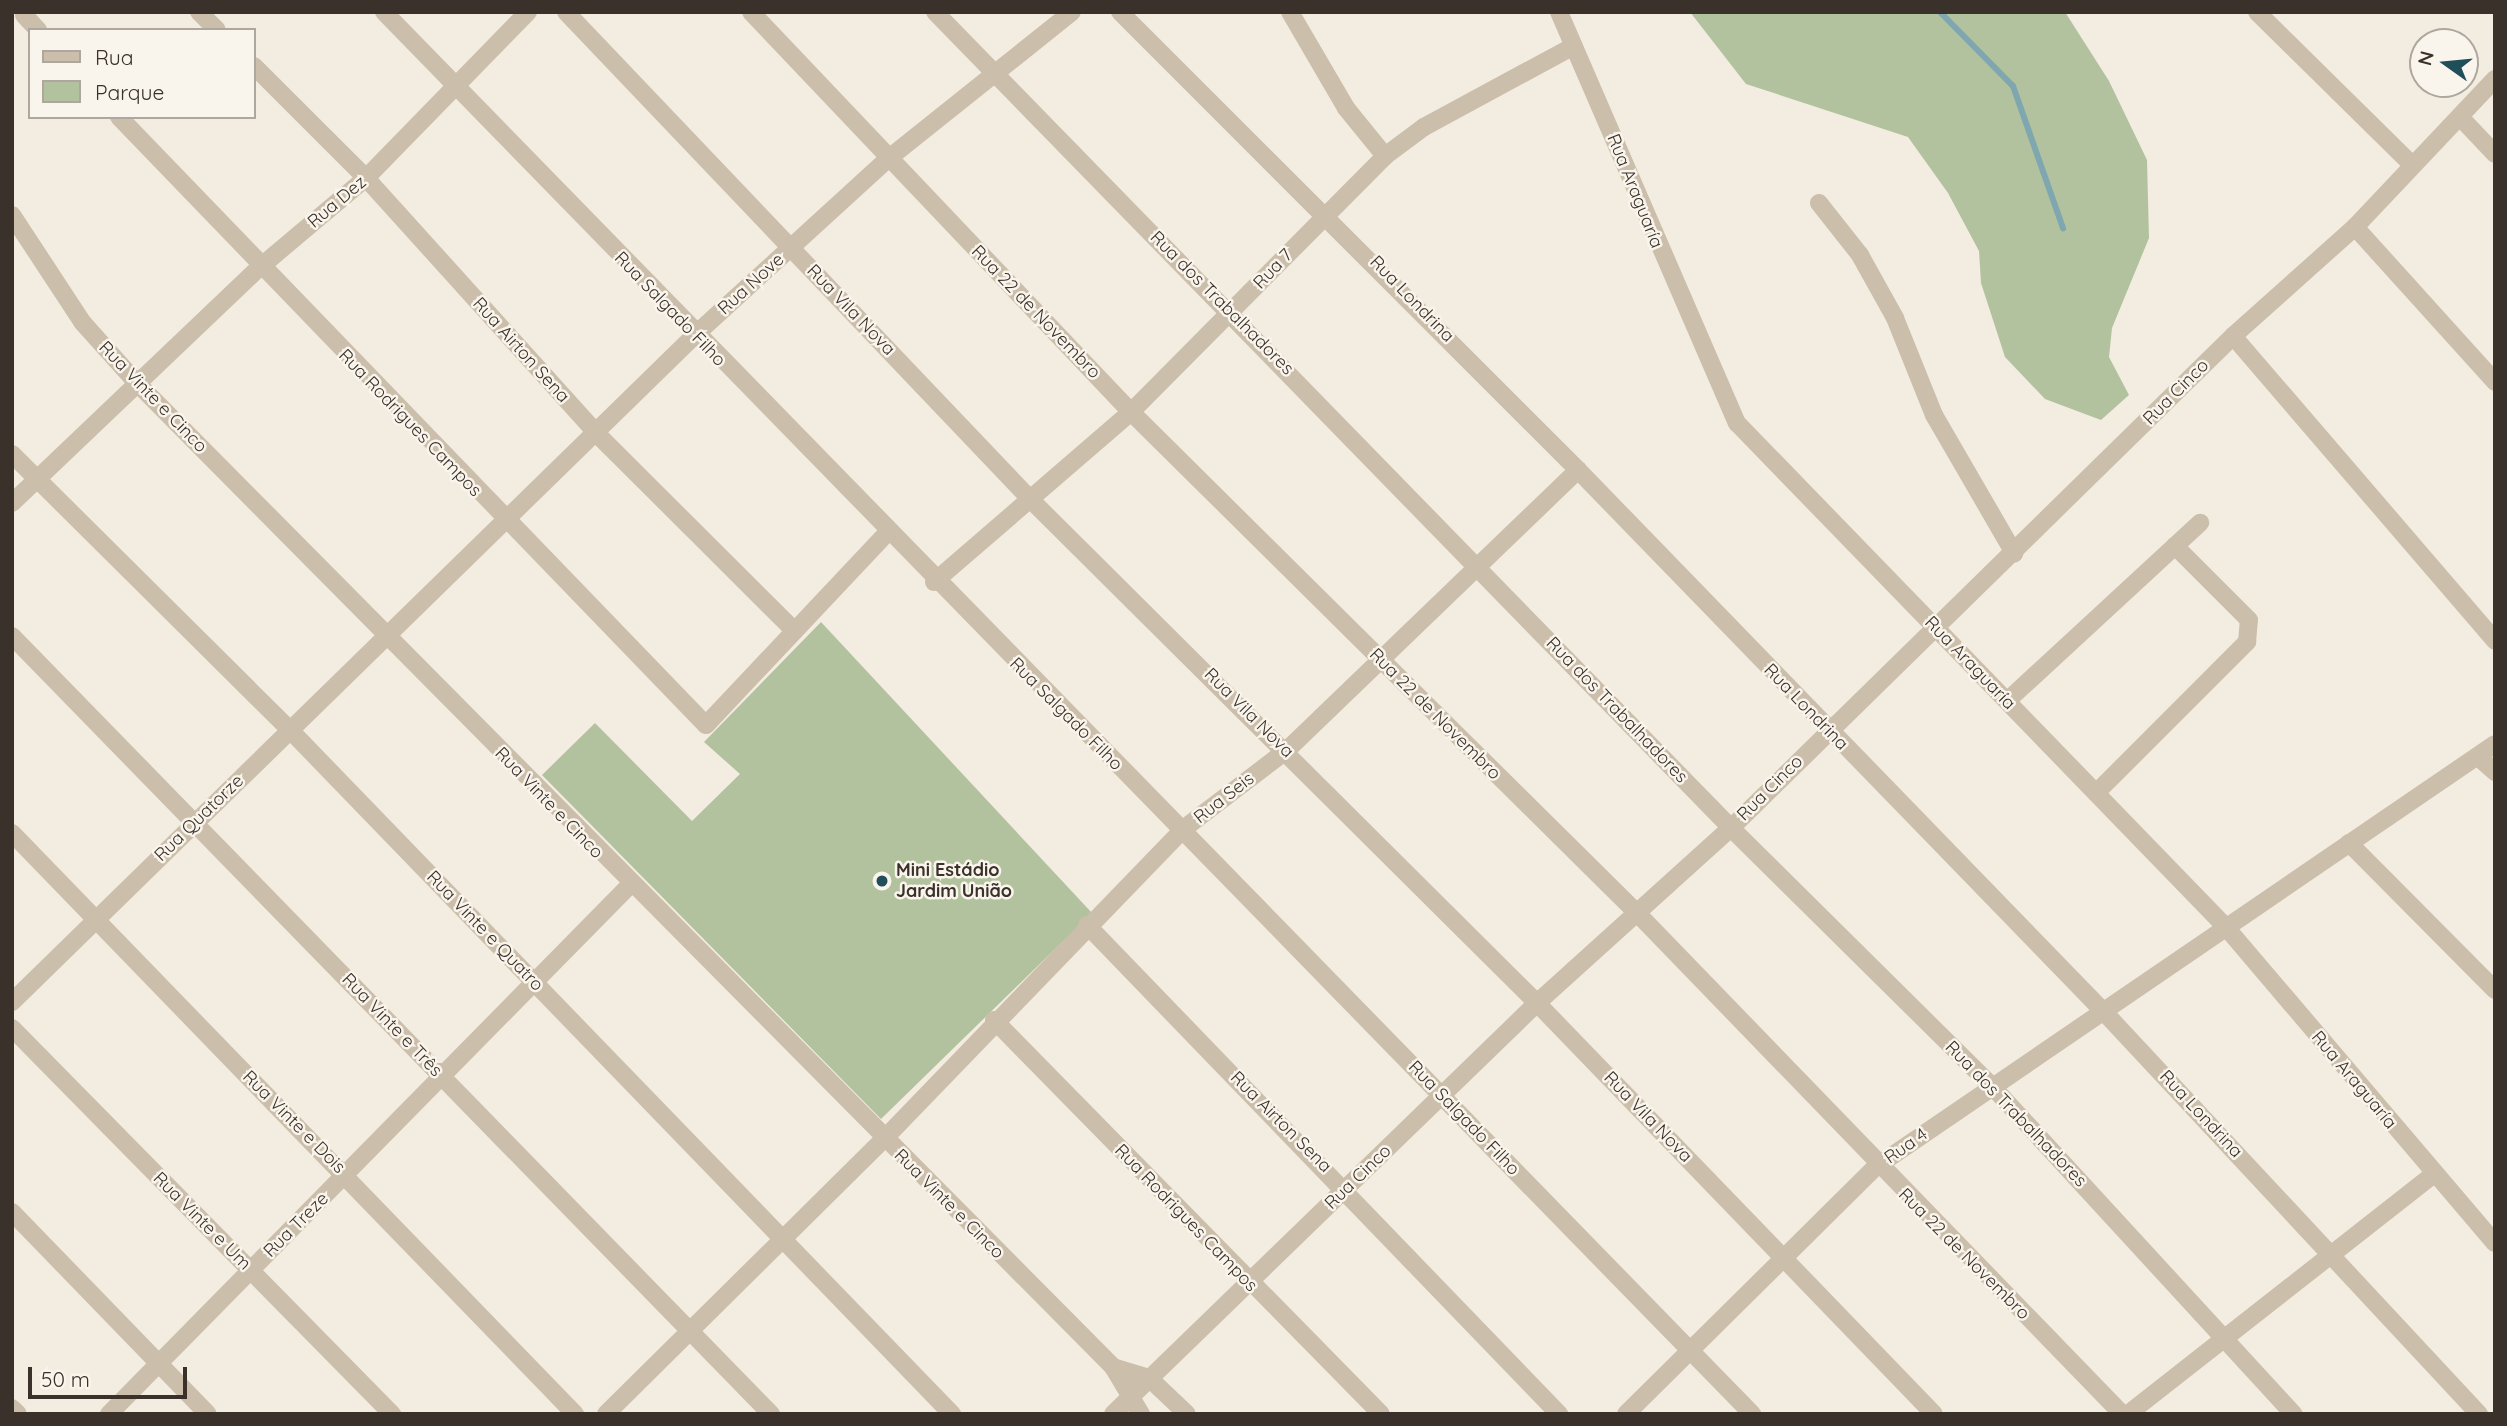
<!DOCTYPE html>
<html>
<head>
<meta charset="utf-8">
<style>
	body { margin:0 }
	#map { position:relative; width:2507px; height:1426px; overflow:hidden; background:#f3ece0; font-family:Quicksand,sans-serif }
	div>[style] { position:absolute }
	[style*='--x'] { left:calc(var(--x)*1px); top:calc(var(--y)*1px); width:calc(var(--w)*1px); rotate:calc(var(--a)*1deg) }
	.green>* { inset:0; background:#b2c29f }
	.stream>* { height:6px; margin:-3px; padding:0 3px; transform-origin:3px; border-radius:3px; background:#7fa7af }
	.minor>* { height:18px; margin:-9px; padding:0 9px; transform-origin:9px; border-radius:9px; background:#cbbeab }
	.dots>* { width:19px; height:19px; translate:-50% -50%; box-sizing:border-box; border:4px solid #faf5ec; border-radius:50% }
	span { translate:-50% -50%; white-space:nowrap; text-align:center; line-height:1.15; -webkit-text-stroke:5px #faf5ec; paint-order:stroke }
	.street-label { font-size:18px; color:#39312a }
	.poi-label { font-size:18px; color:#39312a; font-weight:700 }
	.left { translate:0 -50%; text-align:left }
	.frame { position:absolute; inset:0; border:14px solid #39312a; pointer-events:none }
	.legend { position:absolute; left:28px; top:28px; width:228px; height:91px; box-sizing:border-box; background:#faf5ec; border:2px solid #ada79e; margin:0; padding:9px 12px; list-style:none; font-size:21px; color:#39312a }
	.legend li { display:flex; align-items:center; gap:14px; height:35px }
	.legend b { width:35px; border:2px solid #ada79e }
	.north { position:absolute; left:2409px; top:28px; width:70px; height:70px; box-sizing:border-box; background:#faf5ec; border:2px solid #ada79e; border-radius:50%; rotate:285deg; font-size:19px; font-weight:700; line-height:28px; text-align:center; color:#39312a }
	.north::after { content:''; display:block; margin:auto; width:24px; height:32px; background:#204f5a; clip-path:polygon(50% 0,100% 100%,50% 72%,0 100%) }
	.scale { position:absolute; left:28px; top:1367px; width:159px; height:32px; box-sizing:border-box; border:4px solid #39312a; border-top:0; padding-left:9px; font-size:21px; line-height:24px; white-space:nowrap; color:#39312a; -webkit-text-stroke:5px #faf5ec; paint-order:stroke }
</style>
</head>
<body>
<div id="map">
	<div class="green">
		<i style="clip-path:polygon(1690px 12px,2065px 12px,2109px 81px,2147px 160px,2149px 238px,2112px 328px,2109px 357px,2129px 395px,2101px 420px,2045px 399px,2005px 357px,1981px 283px,1979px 251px,1948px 193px,1908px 137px,1746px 84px)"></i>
		<i style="clip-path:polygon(821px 622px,1092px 913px,881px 1119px,542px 775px,595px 723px,692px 821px,740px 774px,704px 742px)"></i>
	</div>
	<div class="stream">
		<i style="--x:1940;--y:12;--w:104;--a:45.4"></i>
		<i style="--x:2013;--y:86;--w:151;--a:70.6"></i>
	</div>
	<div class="minor">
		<i style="--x:199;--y:12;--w:25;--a:45"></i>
		<i style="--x:384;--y:12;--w:1959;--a:45.7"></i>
		<i style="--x:566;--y:12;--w:674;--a:46.38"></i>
		<i style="--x:1031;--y:500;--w:713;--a:44.83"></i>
		<i style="--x:1537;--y:1003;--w:571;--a:45.99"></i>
		<i style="--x:751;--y:12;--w:552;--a:46.47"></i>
		<i style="--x:1131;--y:412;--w:713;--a:44.72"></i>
		<i style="--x:1638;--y:914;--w:696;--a:45.93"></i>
		<i style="--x:935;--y:12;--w:1140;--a:45.71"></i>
		<i style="--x:1731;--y:828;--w:366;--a:44.7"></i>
		<i style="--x:1991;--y:1085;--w:447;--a:47.4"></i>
		<i style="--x:1120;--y:12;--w:648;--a:45"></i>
		<i style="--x:1578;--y:470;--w:758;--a:45.86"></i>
		<i style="--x:2106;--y:1014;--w:547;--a:47"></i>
		<i style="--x:1290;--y:12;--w:111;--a:59.7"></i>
		<i style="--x:1346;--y:108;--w:62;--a:50.9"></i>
		<i style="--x:1559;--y:12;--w:448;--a:66.6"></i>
		<i style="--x:1737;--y:423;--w:701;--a:45.87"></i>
		<i style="--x:2225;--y:926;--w:416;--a:49.6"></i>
		<i style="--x:2257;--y:12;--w:215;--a:44.6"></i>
		<i style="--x:24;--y:15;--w:21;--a:47"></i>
		<i style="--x:254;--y:66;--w:158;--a:45"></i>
		<i style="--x:366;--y:178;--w:346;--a:47.9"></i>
		<i style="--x:598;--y:435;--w:275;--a:44.9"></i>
		<i style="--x:119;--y:117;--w:845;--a:46.01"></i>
		<i style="--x:706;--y:725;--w:264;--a:-46.7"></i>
		<i style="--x:2460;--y:117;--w:51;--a:46.6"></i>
		<i style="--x:1819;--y:203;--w:66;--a:51.7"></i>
		<i style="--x:1860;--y:255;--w:72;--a:60.9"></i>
		<i style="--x:1895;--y:318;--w:105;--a:68.1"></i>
		<i style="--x:1934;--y:415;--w:160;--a:59.9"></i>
		<i style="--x:12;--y:215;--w:129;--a:56.7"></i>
		<i style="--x:83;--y:323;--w:79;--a:48.1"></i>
		<i style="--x:136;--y:382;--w:1387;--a:45.23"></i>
		<i style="--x:1113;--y:1367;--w:55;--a:59.2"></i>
		<i style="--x:2355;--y:227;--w:209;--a:47.9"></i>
		<i style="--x:2233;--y:336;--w:402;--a:49.3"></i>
		<i style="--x:12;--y:454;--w:392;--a:44.8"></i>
		<i style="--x:290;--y:730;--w:952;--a:45.94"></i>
		<i style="--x:12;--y:503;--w:341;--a:-43.6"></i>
		<i style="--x:259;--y:268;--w:140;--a:-40.1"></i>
		<i style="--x:366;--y:178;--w:232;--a:-45.7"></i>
		<i style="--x:934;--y:582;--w:260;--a:-40.8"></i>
		<i style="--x:1131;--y:412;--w:361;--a:-45.2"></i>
		<i style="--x:1385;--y:156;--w:49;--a:-36.6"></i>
		<i style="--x:1424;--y:127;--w:170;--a:-28.4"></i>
		<i style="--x:12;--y:636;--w:1087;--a:45.71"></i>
		<i style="--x:2007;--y:701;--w:263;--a:-42.7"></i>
		<i style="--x:2478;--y:757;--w:23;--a:41"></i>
		<i style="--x:2096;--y:793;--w:214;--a:-45"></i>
		<i style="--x:2247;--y:642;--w:22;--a:-85"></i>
		<i style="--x:2249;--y:620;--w:105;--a:-135"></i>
		<i style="--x:12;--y:833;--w:809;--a:45.9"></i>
		<i style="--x:2349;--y:843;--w:207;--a:45.2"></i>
		<i style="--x:1087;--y:925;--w:680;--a:46.01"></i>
		<i style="--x:12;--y:1002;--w:955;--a:-44.32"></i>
		<i style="--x:695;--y:335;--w:263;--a:-42.4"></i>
		<i style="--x:889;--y:158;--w:234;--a:-38.6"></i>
		<i style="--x:994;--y:1020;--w:552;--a:45.51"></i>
		<i style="--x:12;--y:1028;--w:542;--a:45.45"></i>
		<i style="--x:12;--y:1212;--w:281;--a:45.9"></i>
		<i style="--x:1113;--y:1367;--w:38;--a:17"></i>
		<i style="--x:1149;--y:1378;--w:52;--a:43.5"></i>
		<i style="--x:12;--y:1408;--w:8;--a:45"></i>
		<i style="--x:109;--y:1414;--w:741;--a:-45.44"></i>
		<i style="--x:606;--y:1414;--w:391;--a:-44.7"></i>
		<i style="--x:884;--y:1139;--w:429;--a:-46"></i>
		<i style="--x:1182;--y:830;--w:132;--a:-37.3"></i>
		<i style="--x:1287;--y:750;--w:404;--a:-43.9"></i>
		<i style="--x:1113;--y:1414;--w:591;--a:-44.11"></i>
		<i style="--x:1537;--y:1003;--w:261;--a:-42.1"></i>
		<i style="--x:1731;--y:828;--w:703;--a:-44.42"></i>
		<i style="--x:2233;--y:336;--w:164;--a:-41.8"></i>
		<i style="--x:2355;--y:227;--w:204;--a:-46.6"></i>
		<i style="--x:1626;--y:1414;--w:353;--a:-44.7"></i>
		<i style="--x:1877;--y:1166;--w:748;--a:-34.33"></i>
		<i style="--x:2128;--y:1414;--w:387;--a:-38.1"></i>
	</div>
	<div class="dots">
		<i style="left:882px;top:881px;background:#204f5a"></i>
	</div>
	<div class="street-label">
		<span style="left:1635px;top:191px;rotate:68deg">Rua Araguaría</span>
		<span style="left:337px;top:202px;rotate:-40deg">Rua Dez</span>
		<span style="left:1273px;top:269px;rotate:-46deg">Rua 7</span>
		<span style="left:751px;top:284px;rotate:-42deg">Rua Nove</span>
		<span style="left:1412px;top:299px;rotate:46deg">Rua Londrina</span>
		<span style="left:1222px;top:303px;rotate:45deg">Rua dos Trabalhadores</span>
		<span style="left:670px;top:309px;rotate:46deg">Rua Salgado Filho</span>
		<span style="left:851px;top:310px;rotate:46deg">Rua Vila Nova</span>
		<span style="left:1036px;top:312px;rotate:46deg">Rua 22 de Novembro</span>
		<span style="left:521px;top:350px;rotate:48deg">Rua Airton Sena</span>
		<span style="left:2176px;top:392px;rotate:-45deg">Rua Cinco</span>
		<span style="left:153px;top:397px;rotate:46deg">Rua Vinte e Cinco</span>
		<span style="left:410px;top:423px;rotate:46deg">Rua Rodrigues Campos</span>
		<span style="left:1970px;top:663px;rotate:46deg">Rua Araguaría</span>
		<span style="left:1806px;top:707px;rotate:46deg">Rua Londrina</span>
		<span style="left:1617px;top:710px;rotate:46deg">Rua dos Trabalhadores</span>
		<span style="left:1249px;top:713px;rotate:45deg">Rua Vila Nova</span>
		<span style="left:1066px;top:714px;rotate:45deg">Rua Salgado Filho</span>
		<span style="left:1435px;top:714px;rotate:45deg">Rua 22 de Novembro</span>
		<span style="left:1770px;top:788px;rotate:-45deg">Rua Cinco</span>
		<span style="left:1224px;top:798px;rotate:-38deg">Rua Seis</span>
		<span style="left:549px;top:803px;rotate:46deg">Rua Vinte e Cinco</span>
		<span style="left:199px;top:818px;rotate:-44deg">Rua Quatorze</span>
		<span style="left:485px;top:931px;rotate:46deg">Rua Vinte e Quatro</span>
		<span style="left:392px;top:1025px;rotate:46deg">Rua Vinte e Três</span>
		<span style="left:2354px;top:1080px;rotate:50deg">Rua Araguaría</span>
		<span style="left:2016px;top:1114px;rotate:46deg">Rua dos Trabalhadores</span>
		<span style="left:2201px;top:1114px;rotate:47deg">Rua Londrina</span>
		<span style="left:1648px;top:1117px;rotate:46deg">Rua Vila Nova</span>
		<span style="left:1464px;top:1118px;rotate:46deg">Rua Salgado Filho</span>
		<span style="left:294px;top:1122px;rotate:45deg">Rua Vinte e Dois</span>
		<span style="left:1281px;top:1122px;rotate:45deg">Rua Airton Sena</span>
		<span style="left:1906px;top:1146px;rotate:-35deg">Rua 4</span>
		<span style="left:1358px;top:1177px;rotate:-44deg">Rua Cinco</span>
		<span style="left:949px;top:1204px;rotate:45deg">Rua Vinte e Cinco</span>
		<span style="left:1186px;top:1218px;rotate:46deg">Rua Rodrigues Campos</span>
		<span style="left:202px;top:1221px;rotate:45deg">Rua Vinte e Um</span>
		<span style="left:296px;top:1225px;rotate:-45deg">Rua Treze</span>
		<span style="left:1964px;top:1254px;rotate:45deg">Rua 22 de Novembro</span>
	</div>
	<div class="poi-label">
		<span class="left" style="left:896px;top:881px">Mini Estádio<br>Jardim União</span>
	</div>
	<div class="frame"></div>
	<ul class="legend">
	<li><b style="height:9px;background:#cbbeab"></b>Rua</li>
	<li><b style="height:19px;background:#b2c29f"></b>Parque</li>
	</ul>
	<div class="north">N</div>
	<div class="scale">50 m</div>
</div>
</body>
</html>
